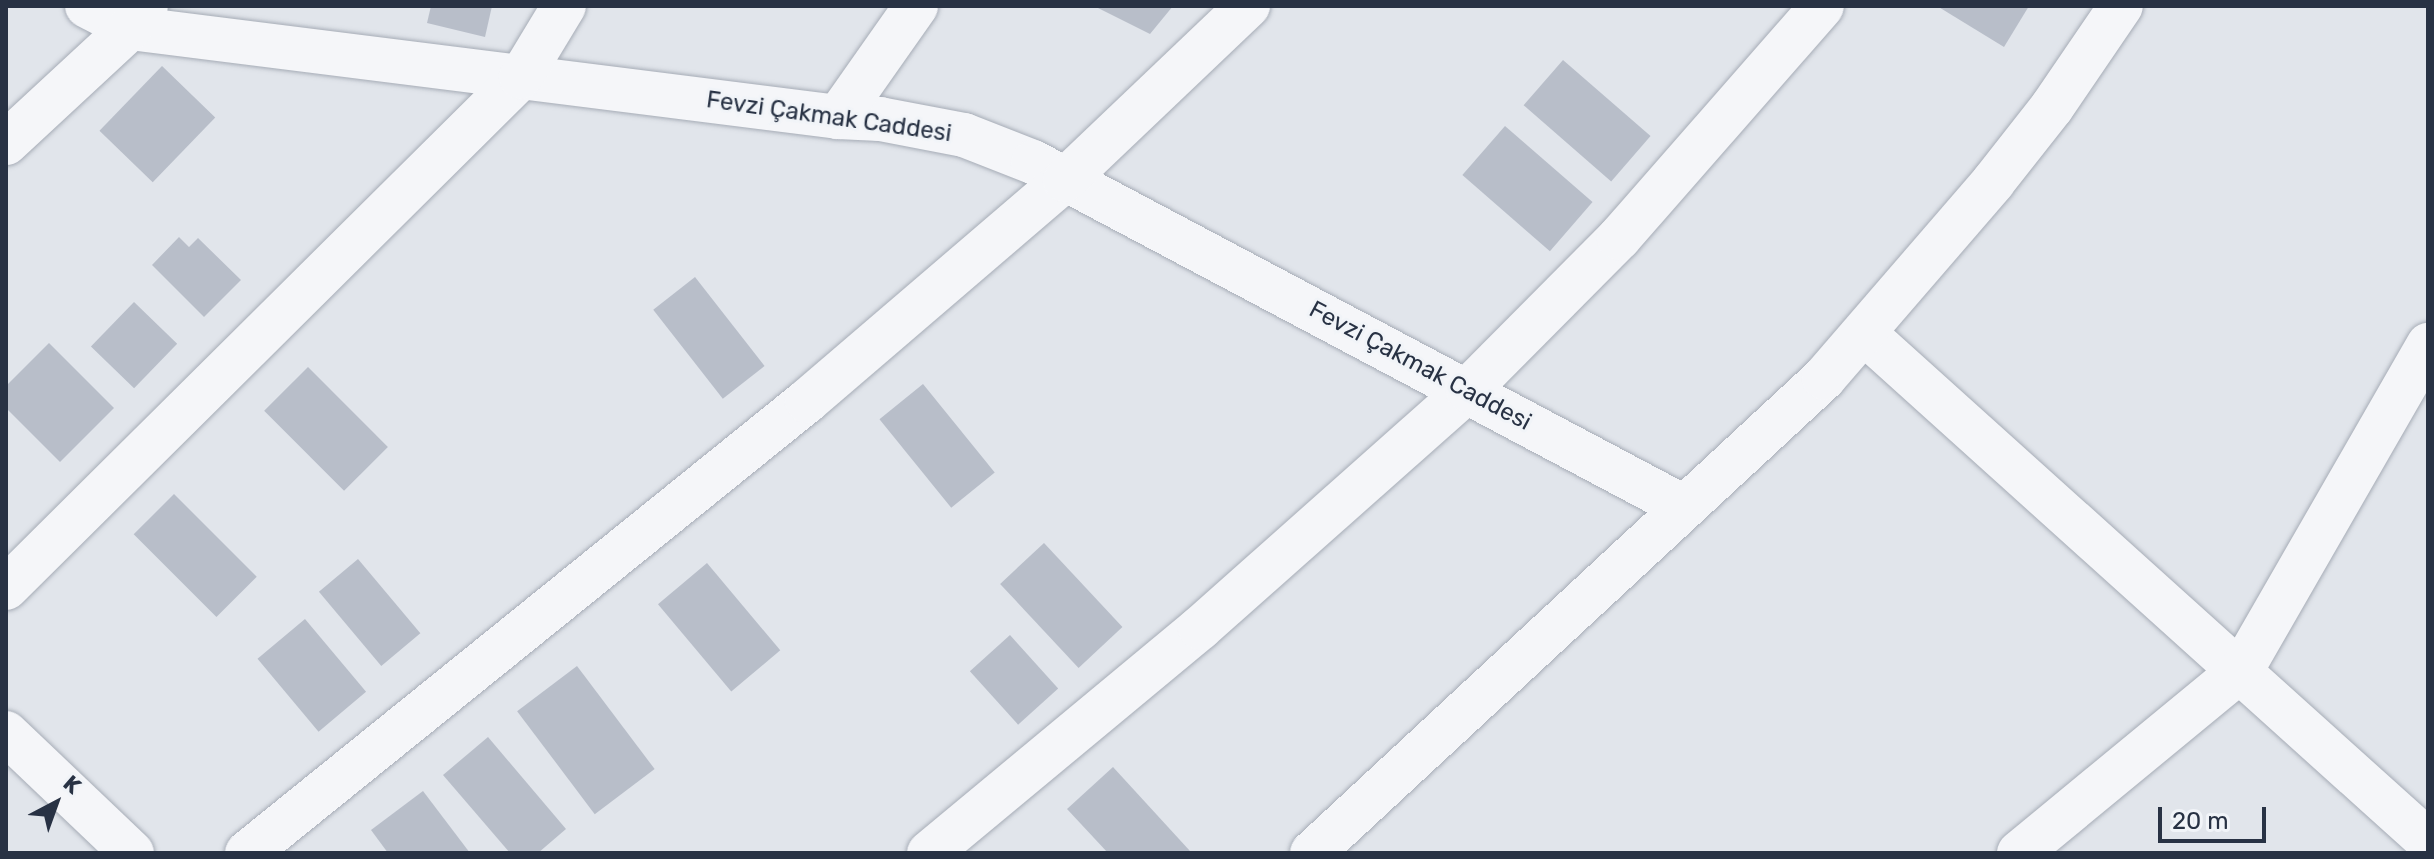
<!DOCTYPE html>
<html>
<head>
<meta charset="utf-8">
<style>
	body { margin:0 }
	#map { position:relative; width:2434px; height:859px; overflow:hidden; background:#e1e5eb; font-family:Rubik,sans-serif }
	div>[style] { position:absolute }
	[style*='--x'] { left:calc(var(--x)*1px); top:calc(var(--y)*1px); width:calc(var(--w)*1px); rotate:calc(var(--a)*1deg) }
	.building>* { inset:0; background:#b8bec9; transform-origin:0 0 }
	.roads { filter:drop-shadow(0 0 2px #a6acb6) drop-shadow(0 0 2px #a6acb6) }
	.minor>* { height:44px; margin:-22px; padding:0 22px; transform-origin:22px; border-radius:22px; background:#f5f6f9 }
	span { translate:-50% -50%; white-space:nowrap; text-align:center; line-height:1.15; -webkit-text-stroke:6px #f1f4f8; paint-order:stroke }
	.street-label { font-size:24px; color:#283244 }
	.frame { position:absolute; inset:0; border:8px solid #283244; pointer-events:none }
	.north { position:absolute; left:16px; top:763px; width:80px; height:80px; -webkit-text-stroke:6px #f1f4f8; paint-order:stroke; rotate:41deg; font-size:22px; font-weight:700; line-height:32px; text-align:center; color:#283244 }
	.north::after { content:''; display:block; margin:auto; width:28px; height:36px; background:#283244; clip-path:polygon(50% 0,100% 100%,50% 72%,0 100%) }
	.scale { position:absolute; left:2158px; top:807px; width:108px; height:36px; box-sizing:border-box; border:4px solid #283244; border-top:0; padding-left:10px; font-size:24px; line-height:28px; white-space:nowrap; color:#283244; -webkit-text-stroke:6px #f1f4f8; paint-order:stroke }
</style>
</head>
<body>
<div id="map">
	<div class="building">
		<i style="clip-path:polygon(431px 6px,492px 6px,485px 37px,427px 23px)"></i>
		<i style="clip-path:polygon(1094px 6px,1173px 6px,1150px 34px)"></i>
		<i style="clip-path:polygon(1937px 6px,2029px 6px,2004px 47px)"></i>
		<i style="left:1563px;top:60px;width:116px;height:60px;rotate:41deg"></i>
		<i style="left:162px;top:66px;width:74px;height:90px;rotate:44deg"></i>
		<i style="left:1505px;top:126px;width:116px;height:65px;rotate:41deg"></i>
		<i style="clip-path:polygon(179px 237px,189px 247px,198px 238px,241px 280px,204px 317px,152px 265px)"></i>
		<i style="left:695px;top:277px;width:113px;height:53px;rotate:52deg"></i>
		<i style="left:134px;top:302px;width:60px;height:62px;rotate:44deg"></i>
		<i style="clip-path:polygon(49px 343px,114px 408px,60px 462px,6px 408px,6px 386px)"></i>
		<i style="left:308px;top:367px;width:113px;height:62px;rotate:45deg"></i>
		<i style="left:923px;top:384px;width:114px;height:56px;rotate:51deg"></i>
		<i style="left:174px;top:494px;width:117px;height:57px;rotate:45deg"></i>
		<i style="left:1044px;top:543px;width:115px;height:60px;rotate:47deg"></i>
		<i style="left:358px;top:559px;width:97px;height:51px;rotate:50deg"></i>
		<i style="left:707px;top:563px;width:114px;height:64px;rotate:50deg"></i>
		<i style="left:305px;top:619px;width:95px;height:62px;rotate:50deg"></i>
		<i style="left:1010px;top:635px;width:72px;height:54px;rotate:48deg"></i>
		<i style="left:577px;top:666px;width:129px;height:75px;rotate:53deg"></i>
		<i style="clip-path:polygon(488px 737px,566px 829px,538px 853px,510px 853px,443px 775px)"></i>
		<i style="clip-path:polygon(1113px 767px,1190px 851px,1187px 853px,1108px 853px,1067px 809px)"></i>
		<i style="clip-path:polygon(423px 791px,470px 853px,388px 853px,371px 830px)"></i>
	</div>
	<div class="roads">
		<div class="minor">
			<i style="--x:87;--y:6;--w:48;--a:27.1"></i>
			<i style="--x:130;--y:28;--w:714;--a:7.16"></i>
			<i style="--x:838;--y:117;--w:42;--a:2.7"></i>
			<i style="--x:880;--y:119;--w:86;--a:10.8"></i>
			<i style="--x:964;--y:135;--w:74;--a:21.4"></i>
			<i style="--x:1033;--y:162;--w:735;--a:27.93"></i>
			<i style="--x:838;--y:117;--w:136;--a:-54.9"></i>
			<i style="--x:6;--y:143;--w:169;--a:-42.8"></i>
			<i style="--x:130;--y:28;--w:27;--a:-54"></i>
			<i style="--x:1864;--y:333;--w:759;--a:42.01"></i>
			<i style="--x:6;--y:588;--w:725;--a:-44.78"></i>
			<i style="--x:521;--y:77;--w:83;--a:-58.8"></i>
			<i style="--x:6;--y:733;--w:174;--a:43.6"></i>
			<i style="--x:247;--y:853;--w:720;--a:-38.91"></i>
			<i style="--x:807;--y:401;--w:340;--a:-40.6"></i>
			<i style="--x:1065;--y:180;--w:253;--a:-43.6"></i>
			<i style="--x:929;--y:853;--w:352;--a:-39.7"></i>
			<i style="--x:1200;--y:628;--w:358;--a:-41.6"></i>
			<i style="--x:1468;--y:390;--w:214;--a:-45.2"></i>
			<i style="--x:1619;--y:238;--w:308;--a:-48.8"></i>
			<i style="--x:1312;--y:853;--w:698;--a:-42.85"></i>
			<i style="--x:1824;--y:378;--w:259;--a:-49.2"></i>
			<i style="--x:1993;--y:182;--w:95;--a:-51.8"></i>
			<i style="--x:2052;--y:107;--w:122;--a:-55.7"></i>
			<i style="--x:2019;--y:853;--w:289;--a:-39.5"></i>
			<i style="--x:2242;--y:669;--w:374;--a:-60.1"></i>
		</div>
	</div>
	<div class="street-label">
		<span style="left:829px;top:117px;rotate:8deg">Fevzi Çakmak Caddesi</span>
		<span style="left:1420px;top:366px;rotate:28deg">Fevzi Çakmak Caddesi</span>
	</div>
	<div class="frame"></div>
	<div class="north">K</div>
	<div class="scale">20 m</div>
</div>
</body>
</html>
